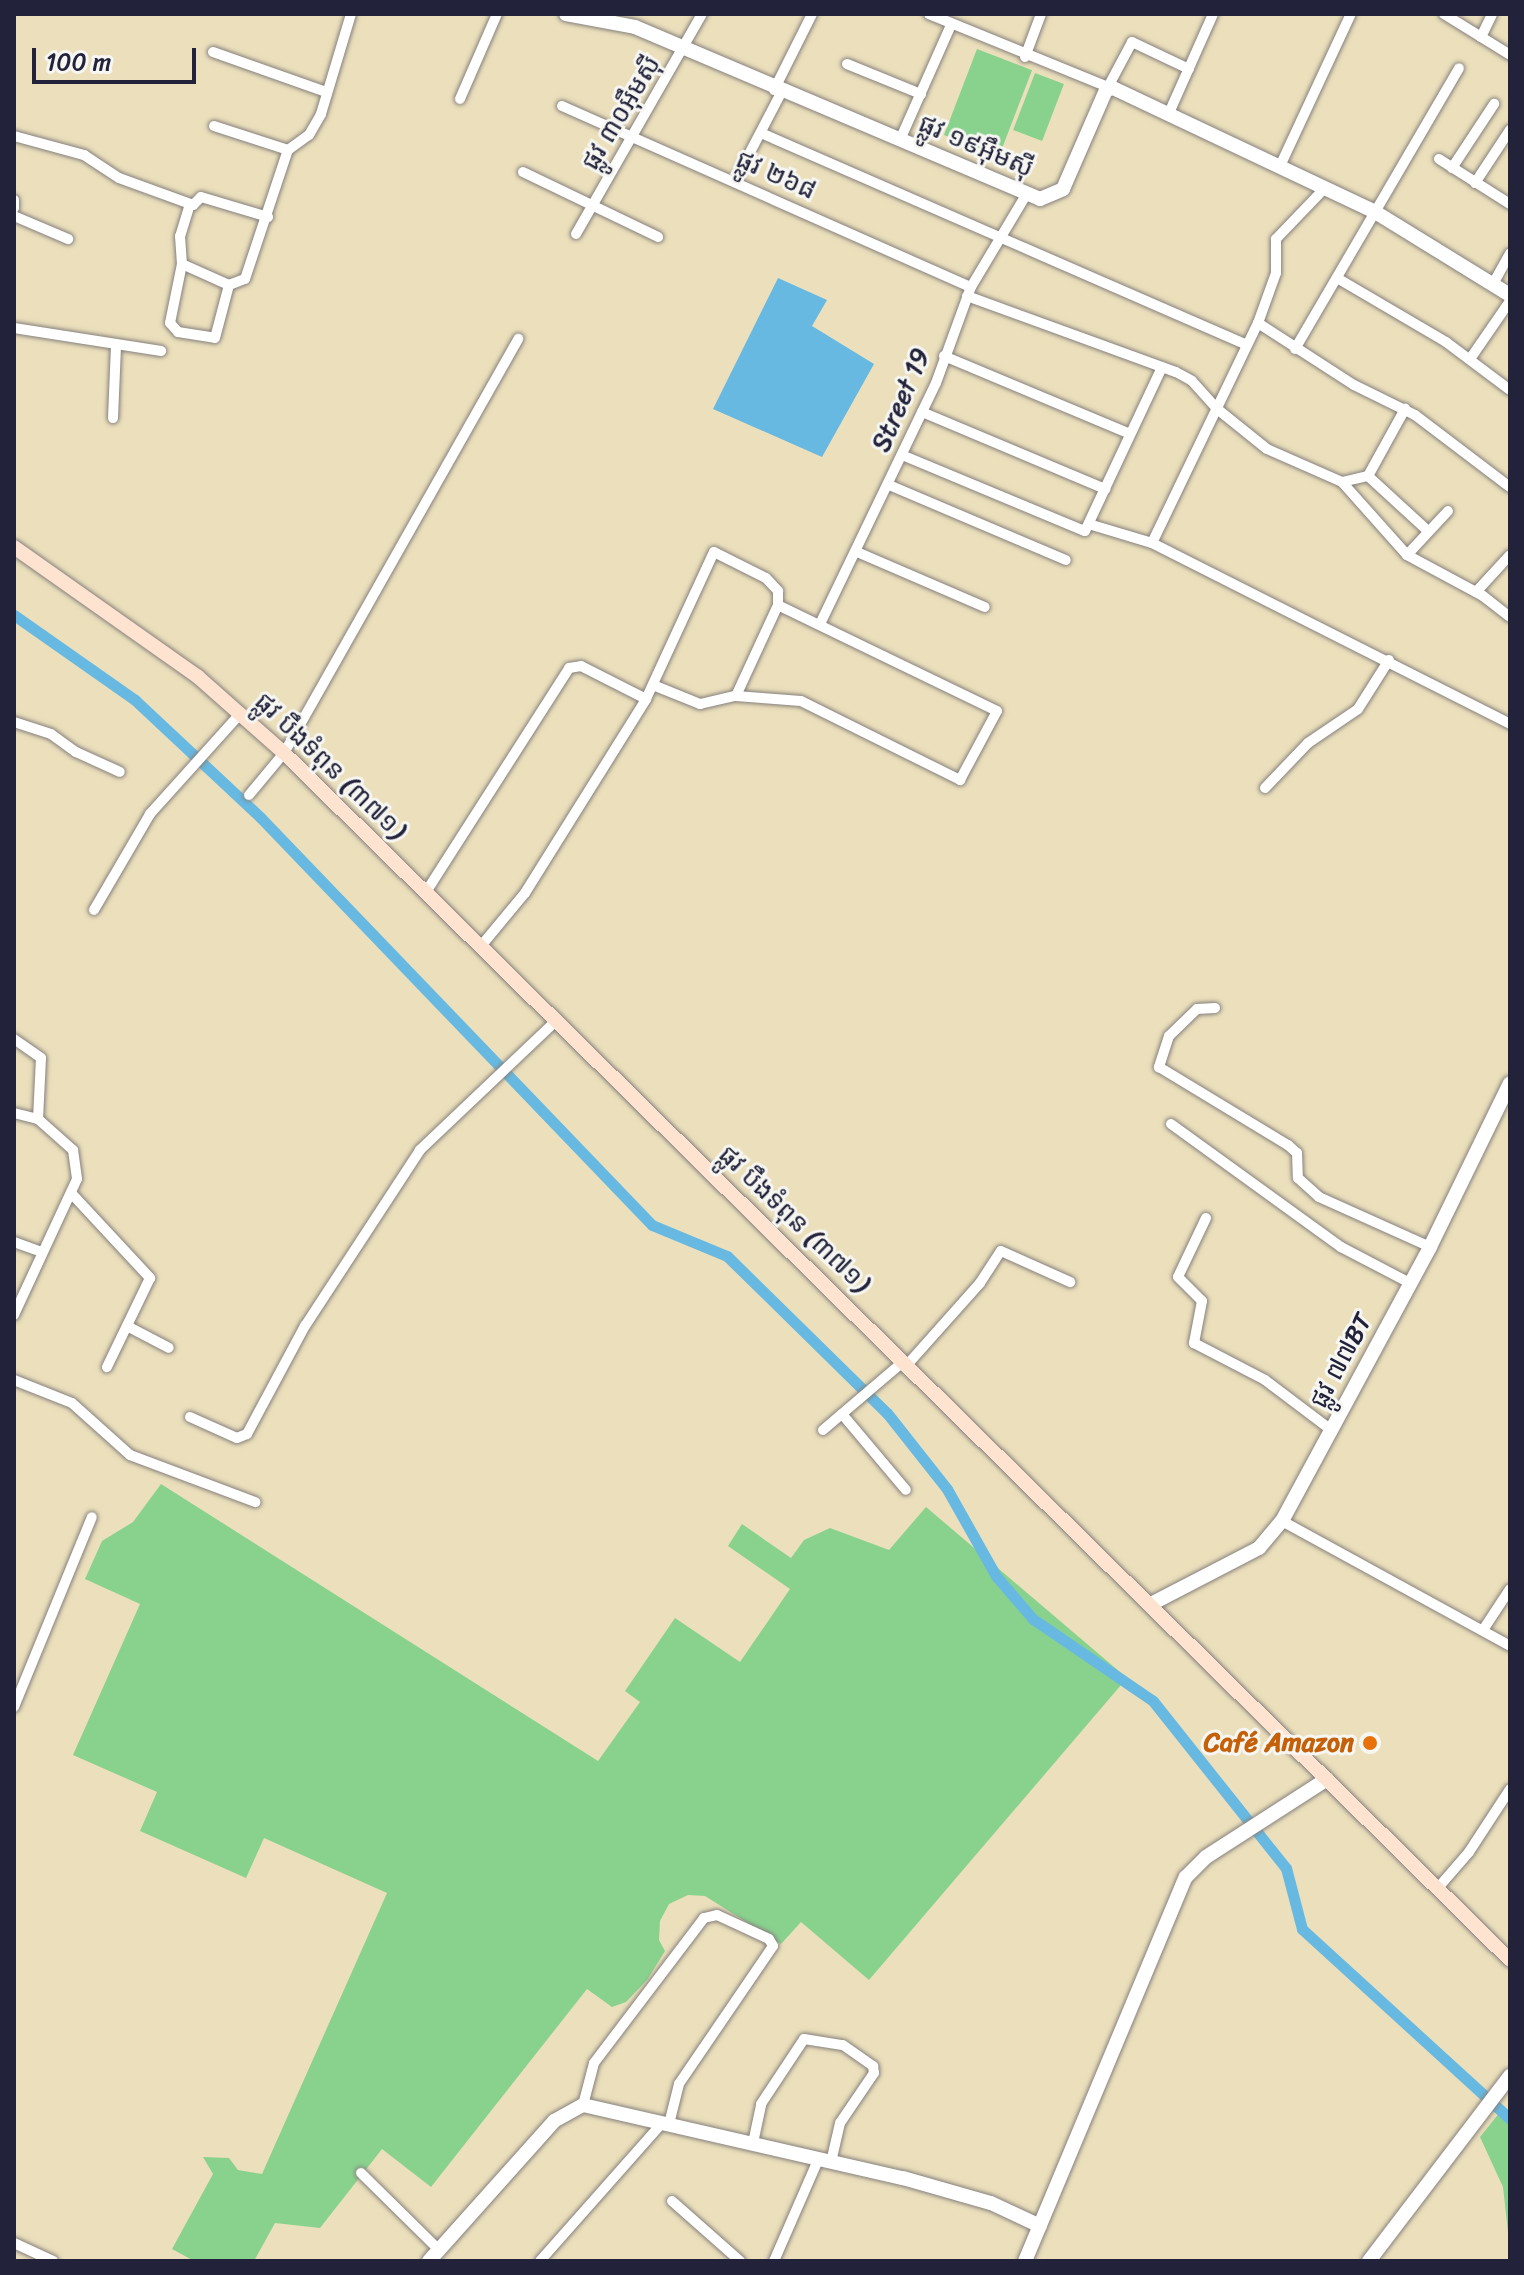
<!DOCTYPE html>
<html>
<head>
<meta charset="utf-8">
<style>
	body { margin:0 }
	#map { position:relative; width:1524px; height:2275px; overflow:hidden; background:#ebdfbc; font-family:Sriracha,"Noto Sans Khmer",sans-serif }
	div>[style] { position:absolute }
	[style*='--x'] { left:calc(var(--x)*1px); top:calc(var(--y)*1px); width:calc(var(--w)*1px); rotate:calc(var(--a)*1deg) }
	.green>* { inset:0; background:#89d28e; transform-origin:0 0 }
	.water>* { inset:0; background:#67b9e2 }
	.canal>* { height:11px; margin:-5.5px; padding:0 5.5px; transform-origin:5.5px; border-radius:5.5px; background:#67b9e2 }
	.roads { filter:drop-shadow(0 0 2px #86807c) drop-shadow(0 0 2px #86807c) }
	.minor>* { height:10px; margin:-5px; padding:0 5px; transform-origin:5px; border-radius:5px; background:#fff }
	.tertiary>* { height:14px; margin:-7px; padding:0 7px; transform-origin:7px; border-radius:7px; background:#fff }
	.secondary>* { height:14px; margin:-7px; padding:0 7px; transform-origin:7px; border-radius:7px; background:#fee3d1 }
	.dots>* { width:22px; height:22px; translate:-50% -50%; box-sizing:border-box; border:4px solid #f6f6f2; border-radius:50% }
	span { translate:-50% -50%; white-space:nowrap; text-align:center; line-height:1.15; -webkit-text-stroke:6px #f6f6f2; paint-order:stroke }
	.street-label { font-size:26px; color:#22223b }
	.food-label { font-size:26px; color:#c56008; font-weight:700 }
	.right { translate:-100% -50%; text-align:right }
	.frame { position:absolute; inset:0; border:16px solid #22223b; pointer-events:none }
	.scale { position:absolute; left:32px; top:48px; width:164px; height:36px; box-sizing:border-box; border:4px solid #22223b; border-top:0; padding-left:10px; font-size:24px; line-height:28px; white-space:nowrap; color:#22223b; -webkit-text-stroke:6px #f6f6f2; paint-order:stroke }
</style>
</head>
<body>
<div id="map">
	<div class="green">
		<i style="left:977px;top:49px;width:59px;height:92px;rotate:21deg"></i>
		<i style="left:1035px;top:73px;width:31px;height:61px;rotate:21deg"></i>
		<i style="clip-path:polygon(161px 1484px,598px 1761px,640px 1702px,625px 1691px,675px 1618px,740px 1662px,790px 1589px,728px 1546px,742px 1524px,791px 1558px,804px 1540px,830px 1528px,889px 1550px,926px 1507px,1127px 1678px,869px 1980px,801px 1922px,781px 1944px,705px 1896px,688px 1895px,669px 1904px,660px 1921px,659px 1940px,665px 1951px,647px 1980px,626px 2002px,612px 2007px,587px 1989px,431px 2187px,382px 2149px,320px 2228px,275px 2223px,254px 2261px,194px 2261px,172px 2249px,213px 2174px,203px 2157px,229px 2158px,238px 2170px,262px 2174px,387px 1893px,264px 1838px,246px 1878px,140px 1831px,157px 1792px,73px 1755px,140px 1604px,85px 1579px,102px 1541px,133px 1522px)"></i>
		<i style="clip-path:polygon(1504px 2107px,1510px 2115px,1510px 2250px,1503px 2187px,1480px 2137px)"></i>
	</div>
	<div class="water">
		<i style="clip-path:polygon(778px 278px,827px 300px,812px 326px,874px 364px,822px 457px,713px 409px)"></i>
	</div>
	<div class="canal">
		<i style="--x:14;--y:615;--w:148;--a:35.1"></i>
		<i style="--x:135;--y:700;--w:173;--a:43.1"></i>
		<i style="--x:261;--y:818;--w:564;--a:46.15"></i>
		<i style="--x:652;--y:1225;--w:81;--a:22.5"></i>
		<i style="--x:727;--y:1256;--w:224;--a:44.5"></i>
		<i style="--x:887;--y:1413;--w:97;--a:51.7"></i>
		<i style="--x:947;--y:1489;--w:100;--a:60.6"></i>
		<i style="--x:996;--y:1576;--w:57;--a:49.3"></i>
		<i style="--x:1033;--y:1619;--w:145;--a:34.3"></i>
		<i style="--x:1153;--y:1701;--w:213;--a:51.5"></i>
		<i style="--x:1286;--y:1868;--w:63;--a:75.3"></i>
		<i style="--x:1302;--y:1929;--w:282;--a:42.4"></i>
	</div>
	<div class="roads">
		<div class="minor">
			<i style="--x:929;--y:14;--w:193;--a:22.2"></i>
			<i style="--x:1108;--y:87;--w:51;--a:-61.9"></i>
			<i style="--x:1132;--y:42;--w:63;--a:25.3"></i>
			<i style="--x:1444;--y:14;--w:78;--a:31.8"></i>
			<i style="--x:1481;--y:37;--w:25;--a:-64"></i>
			<i style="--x:213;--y:52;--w:120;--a:19.5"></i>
			<i style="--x:1025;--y:57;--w:46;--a:-69.6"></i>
			<i style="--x:847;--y:64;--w:80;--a:22.1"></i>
			<i style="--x:774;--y:90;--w:85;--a:-63.4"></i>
			<i style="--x:460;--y:99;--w:93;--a:-66.5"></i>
			<i style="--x:562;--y:106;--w:447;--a:23.9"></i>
			<i style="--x:1169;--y:113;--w:108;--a:-66"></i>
			<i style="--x:214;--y:126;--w:78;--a:18"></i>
			<i style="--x:761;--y:133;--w:530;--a:23.57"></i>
			<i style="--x:14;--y:136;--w:73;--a:15.2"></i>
			<i style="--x:84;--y:155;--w:42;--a:33.3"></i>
			<i style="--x:119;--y:178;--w:79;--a:20"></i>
			<i style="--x:193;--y:205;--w:11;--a:-45"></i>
			<i style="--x:201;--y:197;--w:70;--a:16.6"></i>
			<i style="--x:900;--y:140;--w:126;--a:-66.1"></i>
			<i style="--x:1439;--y:159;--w:84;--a:32.4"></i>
			<i style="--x:1280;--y:166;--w:168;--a:-65"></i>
			<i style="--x:1452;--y:168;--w:77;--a:-56.7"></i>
			<i style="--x:523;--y:172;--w:150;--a:25.7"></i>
			<i style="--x:735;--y:181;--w:99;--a:-62.4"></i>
			<i style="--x:1475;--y:183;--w:64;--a:-56.6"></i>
			<i style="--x:14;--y:200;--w:8;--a:90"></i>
			<i style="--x:190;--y:204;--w:34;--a:107"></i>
			<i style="--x:180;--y:236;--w:28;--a:86"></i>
			<i style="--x:182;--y:264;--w:51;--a:24.1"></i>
			<i style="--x:229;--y:285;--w:17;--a:-21"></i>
			<i style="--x:245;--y:279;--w:136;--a:-71.6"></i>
			<i style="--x:288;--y:150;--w:26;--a:-36"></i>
			<i style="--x:309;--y:135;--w:24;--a:-60"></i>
			<i style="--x:321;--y:114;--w:104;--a:-73.3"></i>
			<i style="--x:14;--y:216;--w:59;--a:23.1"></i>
			<i style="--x:576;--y:234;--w:254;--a:-60.2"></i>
			<i style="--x:182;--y:264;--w:60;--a:101.5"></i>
			<i style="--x:170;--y:323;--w:12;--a:48"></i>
			<i style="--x:178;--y:332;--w:37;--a:9"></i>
			<i style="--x:215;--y:338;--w:55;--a:-75.2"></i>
			<i style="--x:1337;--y:278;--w:126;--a:30.4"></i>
			<i style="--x:1446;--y:342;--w:80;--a:36.9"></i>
			<i style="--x:1493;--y:284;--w:35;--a:-61"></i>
			<i style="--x:967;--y:296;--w:222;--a:20"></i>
			<i style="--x:1176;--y:372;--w:18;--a:29"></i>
			<i style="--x:1192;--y:381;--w:36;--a:48"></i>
			<i style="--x:1216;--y:408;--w:65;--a:38.8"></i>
			<i style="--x:1267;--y:449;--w:82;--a:23.7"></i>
			<i style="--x:1342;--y:482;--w:27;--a:-13"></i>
			<i style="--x:1368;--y:476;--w:81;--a:42.5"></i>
			<i style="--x:1258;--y:323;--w:114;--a:32.9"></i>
			<i style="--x:1354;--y:385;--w:68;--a:26.2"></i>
			<i style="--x:1415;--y:415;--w:119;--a:37.2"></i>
			<i style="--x:14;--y:328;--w:149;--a:8.9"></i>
			<i style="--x:1295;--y:349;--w:325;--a:-59.7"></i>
			<i style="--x:944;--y:356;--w:199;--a:22.7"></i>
			<i style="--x:1470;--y:359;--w:70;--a:-55.4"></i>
			<i style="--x:922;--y:412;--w:199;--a:22.8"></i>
			<i style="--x:113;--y:418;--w:73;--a:-87.6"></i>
			<i style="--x:902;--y:455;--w:198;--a:22.6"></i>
			<i style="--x:1085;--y:531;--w:181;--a:-64.8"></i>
			<i style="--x:1368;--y:476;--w:77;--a:-61.1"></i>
			<i style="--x:1342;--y:482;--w:98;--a:48.3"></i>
			<i style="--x:1407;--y:555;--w:86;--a:28.3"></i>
			<i style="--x:1483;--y:596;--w:34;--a:38"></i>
			<i style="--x:889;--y:485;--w:192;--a:23"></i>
			<i style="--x:1092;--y:525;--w:63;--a:16.7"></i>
			<i style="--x:1152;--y:543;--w:401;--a:26.8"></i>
			<i style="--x:1152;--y:543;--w:244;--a:-64.3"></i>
			<i style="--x:1258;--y:323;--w:53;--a:-70.2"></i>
			<i style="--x:1276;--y:273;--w:34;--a:-90"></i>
			<i style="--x:1276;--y:239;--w:69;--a:-46.2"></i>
			<i style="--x:857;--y:552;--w:139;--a:23.3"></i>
			<i style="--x:1407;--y:555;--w:60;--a:-47"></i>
			<i style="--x:1476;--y:592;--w:50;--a:-47.4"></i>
			<i style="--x:820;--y:624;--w:267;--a:-64.3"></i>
			<i style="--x:936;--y:383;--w:102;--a:-70"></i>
			<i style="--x:971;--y:287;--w:107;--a:-59.1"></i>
			<i style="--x:653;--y:685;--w:51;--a:22"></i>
			<i style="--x:700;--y:704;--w:37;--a:-13"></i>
			<i style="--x:736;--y:696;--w:65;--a:4.4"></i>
			<i style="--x:801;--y:701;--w:178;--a:26.4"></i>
			<i style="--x:960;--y:780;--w:78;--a:-61.8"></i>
			<i style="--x:997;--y:711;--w:243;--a:-154.2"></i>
			<i style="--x:14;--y:722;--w:39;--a:18"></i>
			<i style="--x:51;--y:734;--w:31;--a:36"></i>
			<i style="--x:76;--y:752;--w:48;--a:24.4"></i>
			<i style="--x:1265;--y:788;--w:62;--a:-46.3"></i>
			<i style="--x:1308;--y:743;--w:60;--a:-34.2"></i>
			<i style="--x:1358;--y:709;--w:58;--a:-57.7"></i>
			<i style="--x:249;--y:795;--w:55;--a:-50.2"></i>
			<i style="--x:284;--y:753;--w:476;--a:-60.5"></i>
			<i style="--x:426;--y:892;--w:266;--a:-57.4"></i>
			<i style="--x:569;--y:668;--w:12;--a:-9"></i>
			<i style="--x:581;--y:666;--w:73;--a:26.9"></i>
			<i style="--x:94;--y:910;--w:111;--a:-59.7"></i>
			<i style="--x:150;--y:814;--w:136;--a:-48"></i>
			<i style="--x:481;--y:946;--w:69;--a:-50.3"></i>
			<i style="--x:525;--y:893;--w:229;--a:-58"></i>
			<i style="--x:646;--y:699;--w:162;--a:-65.2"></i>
			<i style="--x:714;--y:552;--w:58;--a:26.6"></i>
			<i style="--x:766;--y:578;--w:18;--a:47"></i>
			<i style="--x:778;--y:591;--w:14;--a:90"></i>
			<i style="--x:778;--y:605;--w:100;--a:114.8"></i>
			<i style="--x:1215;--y:1008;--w:18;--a:177"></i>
			<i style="--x:1197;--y:1009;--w:39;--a:136"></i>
			<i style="--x:1169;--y:1036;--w:33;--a:108"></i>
			<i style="--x:1159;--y:1067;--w:151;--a:31.2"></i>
			<i style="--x:1288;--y:1145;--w:12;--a:42"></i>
			<i style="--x:1297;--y:1153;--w:25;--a:88"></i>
			<i style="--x:1298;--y:1178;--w:28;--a:42"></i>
			<i style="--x:1319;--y:1197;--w:122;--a:24.2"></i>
			<i style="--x:14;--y:1039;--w:33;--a:35"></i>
			<i style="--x:41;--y:1058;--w:61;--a:92.8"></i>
			<i style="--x:38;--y:1119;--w:47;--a:41.5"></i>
			<i style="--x:73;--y:1150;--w:29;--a:82"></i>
			<i style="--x:77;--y:1179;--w:150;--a:114.9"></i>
			<i style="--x:14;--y:1113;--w:25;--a:14"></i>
			<i style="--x:1171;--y:1124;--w:210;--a:35.9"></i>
			<i style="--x:1341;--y:1247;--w:78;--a:27.6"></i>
			<i style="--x:72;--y:1194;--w:115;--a:47.1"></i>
			<i style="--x:150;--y:1278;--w:99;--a:115.8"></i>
			<i style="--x:1206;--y:1218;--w:65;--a:115.4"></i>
			<i style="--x:1178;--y:1277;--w:34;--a:45"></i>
			<i style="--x:1202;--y:1301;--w:43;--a:100.8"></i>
			<i style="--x:1194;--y:1343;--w:80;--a:27.5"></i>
			<i style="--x:1265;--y:1380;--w:83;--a:37.1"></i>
			<i style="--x:14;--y:1242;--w:29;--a:20"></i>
			<i style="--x:127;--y:1326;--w:47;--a:27.6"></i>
			<i style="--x:907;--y:1365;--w:110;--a:-48.3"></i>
			<i style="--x:980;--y:1283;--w:38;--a:-57"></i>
			<i style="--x:1001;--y:1251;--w:76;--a:24.2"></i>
			<i style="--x:14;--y:1380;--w:62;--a:21.6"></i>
			<i style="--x:72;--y:1403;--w:78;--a:41.9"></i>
			<i style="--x:130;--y:1455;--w:134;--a:20.6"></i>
			<i style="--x:842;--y:1414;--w:99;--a:49.9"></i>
			<i style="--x:190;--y:1417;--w:51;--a:24.1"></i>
			<i style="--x:237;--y:1438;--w:11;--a:-22"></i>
			<i style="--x:247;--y:1434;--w:123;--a:-61.8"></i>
			<i style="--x:305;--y:1326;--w:210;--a:-56.8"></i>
			<i style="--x:420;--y:1150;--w:189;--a:-43.5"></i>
			<i style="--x:823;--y:1430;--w:106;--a:-40.4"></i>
			<i style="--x:1282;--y:1521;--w:260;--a:28.7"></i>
			<i style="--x:1483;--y:1630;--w:49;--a:-56.6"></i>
			<i style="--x:14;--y:1707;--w:205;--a:-67.7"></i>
			<i style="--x:1437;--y:1889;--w:49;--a:-49.1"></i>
			<i style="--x:1469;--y:1852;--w:75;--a:-56.9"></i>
			<i style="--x:583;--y:2105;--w:43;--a:-75.3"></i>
			<i style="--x:594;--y:2063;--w:182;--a:-52.8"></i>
			<i style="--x:704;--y:1918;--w:13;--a:-13"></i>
			<i style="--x:717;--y:1915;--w:57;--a:24.8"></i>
			<i style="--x:769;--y:1939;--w:8;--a:60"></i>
			<i style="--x:773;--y:1946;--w:167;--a:124.3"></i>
			<i style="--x:679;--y:2084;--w:41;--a:104"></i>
			<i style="--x:753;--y:2143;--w:40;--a:-78"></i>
			<i style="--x:761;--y:2104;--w:78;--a:-56.5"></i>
			<i style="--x:804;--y:2039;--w:39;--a:9"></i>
			<i style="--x:843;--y:2045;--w:37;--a:35"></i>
			<i style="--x:873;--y:2066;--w:7;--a:82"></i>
			<i style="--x:874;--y:2073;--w:60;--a:124.2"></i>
			<i style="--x:840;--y:2123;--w:39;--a:103"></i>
			<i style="--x:361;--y:2173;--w:110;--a:44.6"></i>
			<i style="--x:672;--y:2201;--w:91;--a:41.4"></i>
			<i style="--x:14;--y:2243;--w:43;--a:24.8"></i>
			<i style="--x:540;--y:2261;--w:186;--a:-48.5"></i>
			<i style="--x:774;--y:2261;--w:112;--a:-66.4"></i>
		</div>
		<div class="tertiary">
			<i style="--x:566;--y:14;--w:70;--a:10.7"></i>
			<i style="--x:635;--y:27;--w:440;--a:23"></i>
			<i style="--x:1040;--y:199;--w:25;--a:-23"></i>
			<i style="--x:1063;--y:189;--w:108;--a:-66.5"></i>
			<i style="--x:1106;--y:90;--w:7;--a:-16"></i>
			<i style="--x:1113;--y:88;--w:290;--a:25.3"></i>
			<i style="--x:1375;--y:212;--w:158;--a:31.6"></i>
			<i style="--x:1151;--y:1604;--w:122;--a:-27.4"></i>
			<i style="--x:1259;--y:1548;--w:35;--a:-50"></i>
			<i style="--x:1282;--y:1521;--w:311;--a:-61.6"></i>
			<i style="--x:1430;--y:1247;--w:182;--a:-64"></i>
			<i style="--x:429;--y:2261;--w:188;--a:-48.2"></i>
			<i style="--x:554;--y:2121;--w:33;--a:-29"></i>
			<i style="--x:583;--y:2105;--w:328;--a:12.9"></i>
			<i style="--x:903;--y:2178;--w:91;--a:15.9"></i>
			<i style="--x:991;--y:2203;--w:54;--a:25.1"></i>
			<i style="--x:1025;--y:2261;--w:416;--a:-67.3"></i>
			<i style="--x:1186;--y:1877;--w:28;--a:-45"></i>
			<i style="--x:1206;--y:1857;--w:144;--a:-32.8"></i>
			<i style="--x:1369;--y:2261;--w:233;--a:-52.7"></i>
		</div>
		<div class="secondary">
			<i style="--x:14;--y:547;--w:225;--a:35.2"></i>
			<i style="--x:198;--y:677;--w:115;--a:41.5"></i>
			<i style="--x:284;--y:753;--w:1720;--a:44.55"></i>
		</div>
	</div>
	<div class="dots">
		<i style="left:1370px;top:1743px;background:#e8710a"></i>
	</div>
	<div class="street-label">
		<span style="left:621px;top:113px;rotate:-59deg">ផ្លូវ ៣០អ៊ឹមស៊ី</span>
		<span style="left:976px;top:146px;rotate:23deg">ផ្លូវ ១៩អ៊ឹមស៊ី</span>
		<span style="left:776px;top:175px;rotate:24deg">ផ្លូវ ២៦៨</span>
		<span style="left:901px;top:400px;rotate:-67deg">Street 19</span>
		<span style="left:330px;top:766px;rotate:44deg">ផ្លូវ បឹងទំពុន (៣៧១)</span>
		<span style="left:794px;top:1219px;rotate:44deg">ផ្លូវ បឹងទំពុន (៣៧១)</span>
		<span style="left:1341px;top:1361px;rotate:-62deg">ផ្លូវ ៧៧BT</span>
	</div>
	<div class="food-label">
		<span class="right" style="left:1354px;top:1743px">Café Amazon</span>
	</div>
	<div class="frame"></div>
	<div class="scale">100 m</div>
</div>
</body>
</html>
